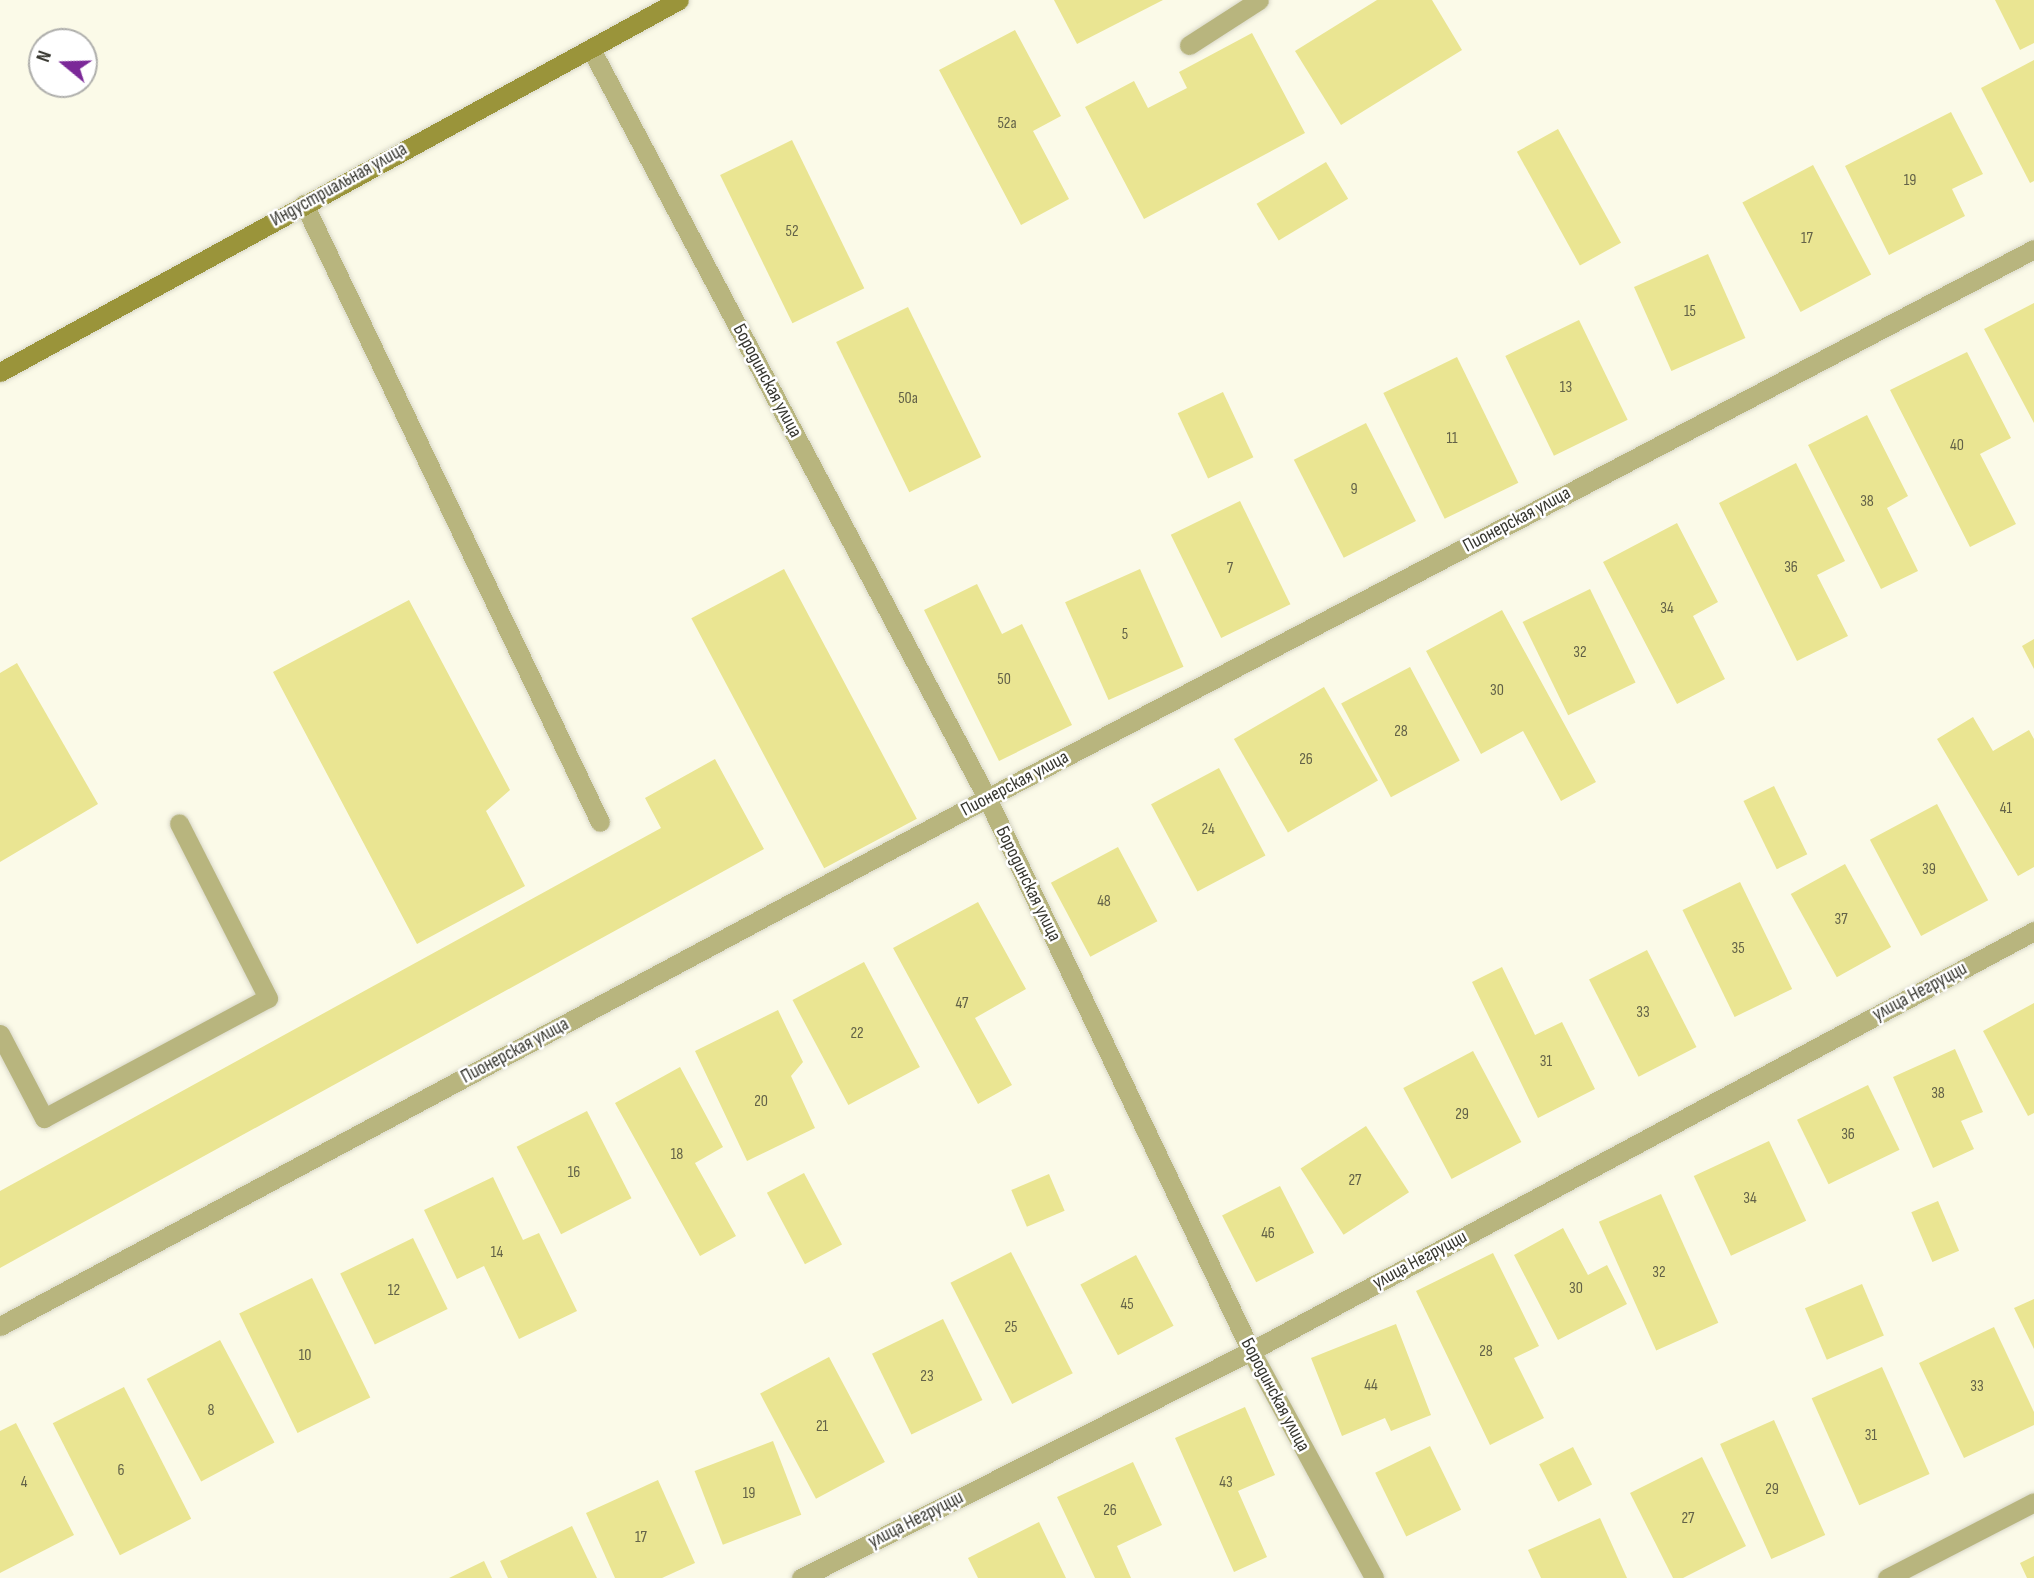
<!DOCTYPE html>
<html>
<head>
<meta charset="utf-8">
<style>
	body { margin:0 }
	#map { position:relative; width:2034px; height:1578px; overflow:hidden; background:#fbfae8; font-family:"Sofia Sans Condensed",sans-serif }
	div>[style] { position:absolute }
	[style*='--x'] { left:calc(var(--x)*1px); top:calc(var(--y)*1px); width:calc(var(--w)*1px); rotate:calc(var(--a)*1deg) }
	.building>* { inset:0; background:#eae592; transform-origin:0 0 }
	.roads { filter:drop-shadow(0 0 2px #d8d7c7) drop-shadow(0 0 2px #d8d7c7) }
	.service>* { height:19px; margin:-9.5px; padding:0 9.5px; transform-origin:9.5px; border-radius:9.5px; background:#b8b57e }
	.minor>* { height:19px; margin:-9.5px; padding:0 9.5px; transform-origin:9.5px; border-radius:9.5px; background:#b8b57e }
	.secondary>* { height:19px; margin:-9.5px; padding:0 9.5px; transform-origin:9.5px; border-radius:9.5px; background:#9a943a }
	span { translate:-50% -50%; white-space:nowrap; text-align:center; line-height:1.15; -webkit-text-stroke:5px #fff; paint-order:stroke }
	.number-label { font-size:16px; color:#636248 }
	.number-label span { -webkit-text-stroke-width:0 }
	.street-label { font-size:19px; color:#36362f }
	.north { position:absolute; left:28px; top:28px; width:70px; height:70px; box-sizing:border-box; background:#fff; border:2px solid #afafac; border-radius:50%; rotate:289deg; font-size:19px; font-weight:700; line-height:28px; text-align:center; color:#36362f }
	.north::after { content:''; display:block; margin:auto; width:24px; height:32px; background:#7b2898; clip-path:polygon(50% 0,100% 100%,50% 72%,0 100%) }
</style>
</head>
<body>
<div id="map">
	<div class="building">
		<i style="clip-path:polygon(1054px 0,1163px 0,1077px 44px)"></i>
		<i style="clip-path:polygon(1377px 0,1432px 0,1462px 50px,1341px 125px,1295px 51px)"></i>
		<i style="clip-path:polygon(1995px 0,2034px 0,2034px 43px,2020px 50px)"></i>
		<i style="clip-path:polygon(1015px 30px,1061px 116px,1033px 131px,1069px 199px,1021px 225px,939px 70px)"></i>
		<i style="clip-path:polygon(1252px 33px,1305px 133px,1144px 219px,1085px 107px,1134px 81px,1148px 108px,1187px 88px,1179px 72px)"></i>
		<i style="clip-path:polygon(2034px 60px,2034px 181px,2030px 183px,1981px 88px)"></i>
		<i style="clip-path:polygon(1951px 112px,1983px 174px,1952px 189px,1965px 216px,1889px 255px,1845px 166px)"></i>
		<i style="left:1558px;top:129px;width:130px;height:47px;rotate:61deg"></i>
		<i style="left:792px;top:140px;width:165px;height:80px;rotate:64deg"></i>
		<i style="left:1326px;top:162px;width:43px;height:81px;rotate:59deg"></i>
		<i style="left:1813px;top:165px;width:124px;height:80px;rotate:62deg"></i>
		<i style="left:1708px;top:254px;width:92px;height:81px;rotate:66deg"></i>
		<i style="clip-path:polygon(2034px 303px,2034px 423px,1984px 329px)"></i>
		<i style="left:908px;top:307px;width:167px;height:80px;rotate:64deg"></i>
		<i style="left:1579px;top:320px;width:111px;height:82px;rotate:64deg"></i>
		<i style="clip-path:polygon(1967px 352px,2011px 438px,1980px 454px,2016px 524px,1970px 547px,1890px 390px)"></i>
		<i style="left:1457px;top:357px;width:140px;height:82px;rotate:64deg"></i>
		<i style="left:1223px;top:392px;width:72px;height:50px;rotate:65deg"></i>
		<i style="clip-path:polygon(1867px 415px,1908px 496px,1887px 508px,1918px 571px,1881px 589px,1808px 445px)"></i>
		<i style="left:1366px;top:423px;width:110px;height:81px;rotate:63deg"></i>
		<i style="clip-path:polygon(1796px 463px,1845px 561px,1817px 575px,1848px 636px,1797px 661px,1719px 503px)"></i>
		<i style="left:1240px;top:501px;width:115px;height:77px;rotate:64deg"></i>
		<i style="clip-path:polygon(1677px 523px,1718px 602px,1693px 616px,1725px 679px,1677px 704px,1603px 562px)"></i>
		<i style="left:784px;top:569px;width:283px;height:105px;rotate:62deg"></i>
		<i style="left:1140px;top:569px;width:107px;height:82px;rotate:66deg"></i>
		<i style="clip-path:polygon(977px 584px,1002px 634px,1022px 624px,1072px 725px,999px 761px,924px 610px)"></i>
		<i style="left:1590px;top:589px;width:104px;height:75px;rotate:64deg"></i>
		<i style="clip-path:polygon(409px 600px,510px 790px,486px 811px,525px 886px,417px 944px,273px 672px)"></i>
		<i style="clip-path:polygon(1502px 610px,1596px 782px,1561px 801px,1523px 731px,1481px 754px,1426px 651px)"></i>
		<i style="clip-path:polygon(2034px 639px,2034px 669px,2022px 646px)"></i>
		<i style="clip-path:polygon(17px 663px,98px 804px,0 862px,0 673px)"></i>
		<i style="left:1410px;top:667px;width:106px;height:78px;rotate:62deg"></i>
		<i style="left:1324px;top:687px;width:108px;height:104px;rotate:60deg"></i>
		<i style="clip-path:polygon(1973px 717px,1993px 751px,2029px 730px,2034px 739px,2034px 867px,2018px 876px,1937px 739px)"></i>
		<i style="clip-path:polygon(715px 759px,764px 849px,0 1268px,0 1191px,661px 828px,645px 798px)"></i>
		<i style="left:1219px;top:768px;width:99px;height:77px;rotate:62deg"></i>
		<i style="left:1774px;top:786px;width:76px;height:34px;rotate:64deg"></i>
		<i style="left:1937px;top:804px;width:109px;height:76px;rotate:62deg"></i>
		<i style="left:1118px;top:847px;width:84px;height:76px;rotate:62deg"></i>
		<i style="left:1845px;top:864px;width:95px;height:62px;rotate:61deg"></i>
		<i style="left:1740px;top:882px;width:119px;height:64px;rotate:64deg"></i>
		<i style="clip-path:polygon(978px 902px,1026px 989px,975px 1018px,1012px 1085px,978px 1104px,893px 948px)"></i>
		<i style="left:1647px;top:950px;width:109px;height:65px;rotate:63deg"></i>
		<i style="left:864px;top:962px;width:119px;height:81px;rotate:62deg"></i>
		<i style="clip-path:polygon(1502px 967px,1535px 1035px,1562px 1022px,1595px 1089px,1538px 1118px,1472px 982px)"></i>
		<i style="clip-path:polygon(2034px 1003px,2034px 1113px,2028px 1116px,1983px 1031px)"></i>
		<i style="clip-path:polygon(778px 1010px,803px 1062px,791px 1076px,815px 1128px,747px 1161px,695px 1051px)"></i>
		<i style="clip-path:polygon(1955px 1049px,1983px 1112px,1961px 1121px,1974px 1149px,1933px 1168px,1893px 1077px)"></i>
		<i style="left:1473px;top:1051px;width:103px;height:79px;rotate:62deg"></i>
		<i style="clip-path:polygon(680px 1067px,723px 1147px,695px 1163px,736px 1236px,700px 1256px,615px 1103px)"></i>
		<i style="left:1868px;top:1085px;width:72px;height:79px;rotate:64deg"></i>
		<i style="left:587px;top:1111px;width:98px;height:79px;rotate:63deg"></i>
		<i style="left:1366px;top:1126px;width:79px;height:78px;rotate:57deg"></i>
		<i style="left:1769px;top:1141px;width:88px;height:83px;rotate:65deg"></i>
		<i style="left:804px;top:1173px;width:81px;height:42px;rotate:62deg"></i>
		<i style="left:1049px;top:1174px;width:40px;height:41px;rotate:67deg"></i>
		<i style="clip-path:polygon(493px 1177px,523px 1240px,539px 1233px,577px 1311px,519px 1339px,484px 1266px,457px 1279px,424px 1210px)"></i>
		<i style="left:1280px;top:1186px;width:75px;height:65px;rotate:63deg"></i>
		<i style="left:1661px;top:1194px;width:141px;height:68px;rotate:66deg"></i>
		<i style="left:1938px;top:1201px;width:54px;height:29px;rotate:67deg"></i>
		<i style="clip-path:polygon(1563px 1228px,1588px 1275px,1607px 1265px,1627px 1304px,1558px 1340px,1514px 1255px)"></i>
		<i style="left:413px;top:1238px;width:79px;height:81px;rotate:64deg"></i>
		<i style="left:1011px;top:1252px;width:136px;height:68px;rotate:63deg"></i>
		<i style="clip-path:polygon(1493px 1253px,1539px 1346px,1514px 1358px,1544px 1418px,1490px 1445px,1416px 1291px)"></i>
		<i style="left:1136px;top:1255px;width:80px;height:63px;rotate:62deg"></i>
		<i style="left:312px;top:1278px;width:133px;height:81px;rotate:64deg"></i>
		<i style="left:1862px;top:1284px;width:56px;height:62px;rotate:67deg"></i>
		<i style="clip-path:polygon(2034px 1299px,2034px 1349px,2014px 1308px)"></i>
		<i style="left:943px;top:1319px;width:90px;height:79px;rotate:64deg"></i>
		<i style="clip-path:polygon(1396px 1324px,1431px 1415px,1391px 1431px,1385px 1418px,1342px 1436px,1311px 1358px)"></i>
		<i style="clip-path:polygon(1994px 1327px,2034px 1412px,2034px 1425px,1964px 1458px,1919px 1363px)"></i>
		<i style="left:220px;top:1340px;width:116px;height:83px;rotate:62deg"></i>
		<i style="left:829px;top:1357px;width:119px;height:78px;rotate:62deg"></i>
		<i style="left:1882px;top:1367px;width:117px;height:77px;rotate:66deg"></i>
		<i style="left:124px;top:1387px;width:148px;height:80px;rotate:63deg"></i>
		<i style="clip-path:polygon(1245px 1407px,1275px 1475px,1238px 1491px,1267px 1557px,1234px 1572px,1175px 1438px)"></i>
		<i style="left:1774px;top:1420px;width:126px;height:59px;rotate:66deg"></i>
		<i style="clip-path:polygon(16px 1423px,74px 1535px,0 1573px,0 1431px)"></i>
		<i style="left:773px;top:1441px;width:79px;height:84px;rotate:69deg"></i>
		<i style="left:1430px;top:1446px;width:71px;height:61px;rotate:64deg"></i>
		<i style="left:1573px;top:1447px;width:42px;height:38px;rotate:63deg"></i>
		<i style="clip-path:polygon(1702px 1457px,1746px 1546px,1683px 1578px,1673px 1578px,1630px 1493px)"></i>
		<i style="clip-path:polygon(1133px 1462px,1162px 1525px,1117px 1546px,1131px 1578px,1095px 1578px,1057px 1497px)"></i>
		<i style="clip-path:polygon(658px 1480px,695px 1563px,662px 1578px,615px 1578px,586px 1513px)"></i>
		<i style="clip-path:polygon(1600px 1518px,1627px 1578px,1541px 1578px,1528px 1550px)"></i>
		<i style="clip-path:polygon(1039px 1522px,1066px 1578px,978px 1578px,968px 1558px)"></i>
		<i style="clip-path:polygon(572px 1526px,597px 1578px,508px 1578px,500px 1561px)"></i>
		<i style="clip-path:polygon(2034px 1556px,2034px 1578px,2027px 1578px,2020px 1563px)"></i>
		<i style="clip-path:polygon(484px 1561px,492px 1578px,449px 1578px)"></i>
	</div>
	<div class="roads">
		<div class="service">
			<i style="--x:1189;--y:45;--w:83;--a:-32.7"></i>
			<i style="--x:304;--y:204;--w:685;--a:64.41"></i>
			<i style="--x:0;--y:1034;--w:95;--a:62.4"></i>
			<i style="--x:44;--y:1118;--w:254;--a:-28.2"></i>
			<i style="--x:268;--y:998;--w:196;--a:-117"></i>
		</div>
		<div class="minor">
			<i style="--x:591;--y:49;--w:847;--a:62.13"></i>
			<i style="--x:987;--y:798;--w:613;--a:64.48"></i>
			<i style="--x:1251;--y:1351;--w:258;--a:61.5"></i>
			<i style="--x:0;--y:1326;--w:1119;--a:-28.14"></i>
			<i style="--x:987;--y:798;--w:1182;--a:-27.67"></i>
			<i style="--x:801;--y:1578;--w:504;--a:-26.77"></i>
			<i style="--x:1251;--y:1351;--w:889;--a:-28.21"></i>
			<i style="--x:1887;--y:1578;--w:165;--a:-27.3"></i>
		</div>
		<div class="secondary">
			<i style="--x:0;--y:372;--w:774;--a:-28.72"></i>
		</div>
	</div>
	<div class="number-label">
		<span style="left:1007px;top:124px">52а</span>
		<span style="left:1910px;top:181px">19</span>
		<span style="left:792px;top:232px">52</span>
		<span style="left:1807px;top:239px">17</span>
		<span style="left:1690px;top:312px">15</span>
		<span style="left:1566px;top:388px">13</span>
		<span style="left:908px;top:399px">50а</span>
		<span style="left:1452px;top:439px">11</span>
		<span style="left:1957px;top:446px">40</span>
		<span style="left:1354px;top:490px">9</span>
		<span style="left:1867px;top:502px">38</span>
		<span style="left:1791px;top:568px">36</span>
		<span style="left:1230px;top:569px">7</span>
		<span style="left:1667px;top:609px">34</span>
		<span style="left:1125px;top:635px">5</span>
		<span style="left:1580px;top:653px">32</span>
		<span style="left:1004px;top:680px">50</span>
		<span style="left:1497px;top:691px">30</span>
		<span style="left:1401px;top:732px">28</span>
		<span style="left:1306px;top:760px">26</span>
		<span style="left:2006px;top:809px">41</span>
		<span style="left:1208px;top:830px">24</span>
		<span style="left:1929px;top:870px">39</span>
		<span style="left:1104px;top:902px">48</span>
		<span style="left:1841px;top:920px">37</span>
		<span style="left:1738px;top:949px">35</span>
		<span style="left:962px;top:1004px">47</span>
		<span style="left:1643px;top:1013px">33</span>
		<span style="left:857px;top:1034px">22</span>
		<span style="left:1546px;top:1062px">31</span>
		<span style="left:1938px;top:1094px">38</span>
		<span style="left:761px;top:1102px">20</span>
		<span style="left:1462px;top:1115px">29</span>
		<span style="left:1848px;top:1135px">36</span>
		<span style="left:677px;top:1155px">18</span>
		<span style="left:574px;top:1173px">16</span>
		<span style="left:1355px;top:1181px">27</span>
		<span style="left:1750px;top:1199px">34</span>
		<span style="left:1268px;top:1234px">46</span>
		<span style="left:497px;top:1253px">14</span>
		<span style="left:1659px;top:1273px">32</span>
		<span style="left:1576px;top:1289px">30</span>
		<span style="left:394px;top:1291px">12</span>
		<span style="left:1127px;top:1305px">45</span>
		<span style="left:1011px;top:1328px">25</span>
		<span style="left:1486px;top:1352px">28</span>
		<span style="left:305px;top:1356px">10</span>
		<span style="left:927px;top:1377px">23</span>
		<span style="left:1371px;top:1386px">44</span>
		<span style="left:1977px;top:1387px">33</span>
		<span style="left:211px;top:1411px">8</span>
		<span style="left:822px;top:1427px">21</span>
		<span style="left:1871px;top:1436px">31</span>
		<span style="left:121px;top:1471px">6</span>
		<span style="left:24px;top:1483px">4</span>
		<span style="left:1226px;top:1483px">43</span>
		<span style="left:1772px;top:1490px">29</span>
		<span style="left:749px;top:1494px">19</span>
		<span style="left:1110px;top:1511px">26</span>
		<span style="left:1688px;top:1519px">27</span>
		<span style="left:641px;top:1538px">17</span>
	</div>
	<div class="street-label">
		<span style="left:339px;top:185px;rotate:-29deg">Индустриальная улица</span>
		<span style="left:767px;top:381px;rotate:62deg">Бородинская улица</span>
		<span style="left:1517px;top:520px;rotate:-28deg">Пионерская улица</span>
		<span style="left:1015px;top:784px;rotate:-28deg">Пионерская улица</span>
		<span style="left:1028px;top:884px;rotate:64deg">Бородинская улица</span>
		<span style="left:1920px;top:992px;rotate:-28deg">улица Негруцци</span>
		<span style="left:515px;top:1051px;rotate:-28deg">Пионерская улица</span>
		<span style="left:1420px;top:1260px;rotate:-28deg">улица Негруцци</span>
		<span style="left:1275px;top:1395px;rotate:62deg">Бородинская улица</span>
		<span style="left:916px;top:1520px;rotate:-27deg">улица Негруцци</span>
	</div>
	<div class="north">N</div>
</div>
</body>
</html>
